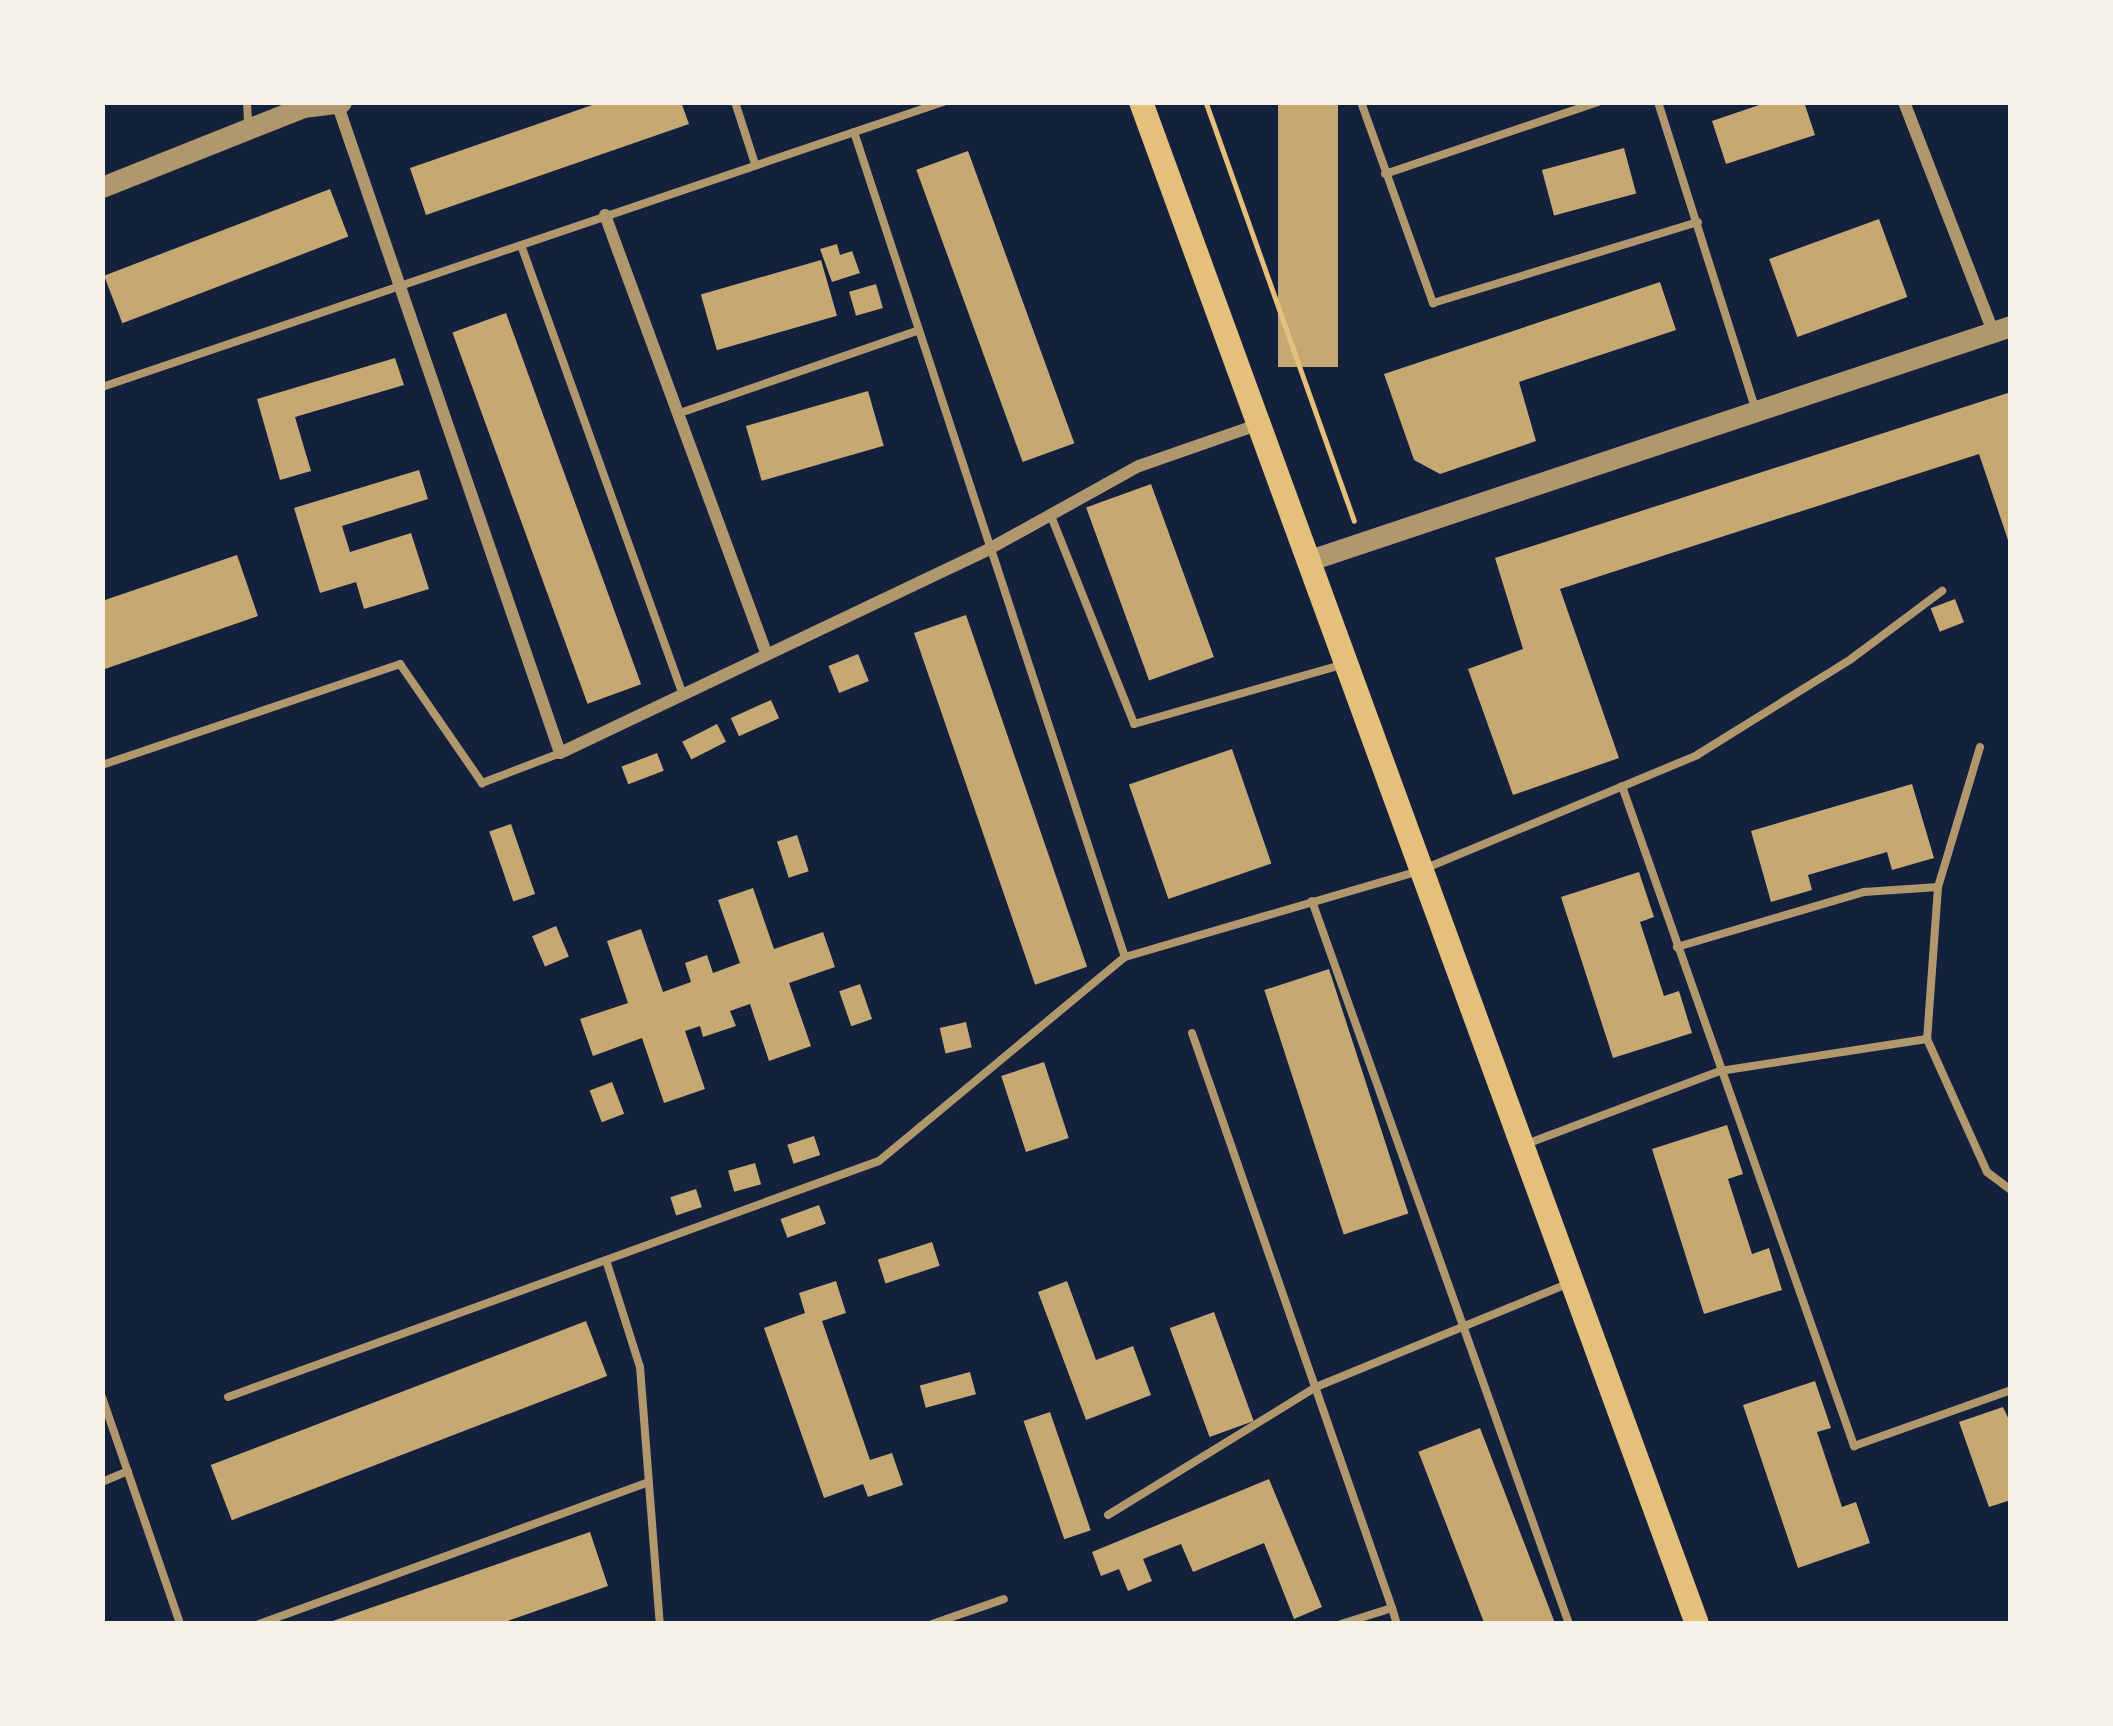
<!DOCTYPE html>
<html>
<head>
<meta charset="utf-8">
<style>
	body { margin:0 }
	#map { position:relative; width:2113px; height:1726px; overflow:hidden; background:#14213d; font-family:"Exo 2",sans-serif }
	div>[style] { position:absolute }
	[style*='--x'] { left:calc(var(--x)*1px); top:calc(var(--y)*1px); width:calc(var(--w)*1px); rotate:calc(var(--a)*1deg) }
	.building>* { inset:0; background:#c6a872; transform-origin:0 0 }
	.path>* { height:4.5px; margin:-2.25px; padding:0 2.25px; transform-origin:2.25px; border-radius:2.25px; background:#e5c07b }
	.service>* { height:8px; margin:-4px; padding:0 4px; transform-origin:4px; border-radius:4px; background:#b1986c }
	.minor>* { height:12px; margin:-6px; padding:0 6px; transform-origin:6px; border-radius:6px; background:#b1986c }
	.tertiary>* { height:21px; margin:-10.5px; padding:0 10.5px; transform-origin:10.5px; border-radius:10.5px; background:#b1986c }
	.secondary>* { height:24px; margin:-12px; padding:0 12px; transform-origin:12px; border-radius:12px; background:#e5c07b }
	span { translate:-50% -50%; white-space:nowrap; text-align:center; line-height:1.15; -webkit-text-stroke:9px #f6f1e7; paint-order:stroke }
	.frame { position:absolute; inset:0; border:105px solid #f6f1e7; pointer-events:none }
</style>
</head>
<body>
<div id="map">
	<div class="building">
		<i style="clip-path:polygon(601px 102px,681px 102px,689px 124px,426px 215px,410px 168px)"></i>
		<i style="left:1278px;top:102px;width:60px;height:265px"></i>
		<i style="clip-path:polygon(1768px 102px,1804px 102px,1815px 135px,1726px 164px,1712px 121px)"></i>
		<i style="left:1624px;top:148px;width:47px;height:85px;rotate:75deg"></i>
		<i style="left:968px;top:151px;width:311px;height:55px;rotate:70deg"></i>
		<i style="left:330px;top:189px;width:51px;height:242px;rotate:69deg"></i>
		<i style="left:1879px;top:219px;width:83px;height:117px;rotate:70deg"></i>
		<i style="clip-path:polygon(837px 244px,840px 255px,852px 251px,860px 273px,832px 282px,820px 249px)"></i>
		<i style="left:821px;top:260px;width:58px;height:125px;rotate:74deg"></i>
		<i style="clip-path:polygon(1660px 282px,1676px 330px,1519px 382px,1536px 441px,1440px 474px,1414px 460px,1384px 374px)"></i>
		<i style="left:876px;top:284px;width:25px;height:28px;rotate:74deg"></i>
		<i style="left:506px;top:313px;width:395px;height:57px;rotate:70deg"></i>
		<i style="clip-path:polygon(395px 358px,404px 385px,295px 417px,311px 471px,280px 480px,257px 399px)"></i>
		<i style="left:868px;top:391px;width:57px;height:127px;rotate:74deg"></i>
		<i style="clip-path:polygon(2011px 392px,2011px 549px,1979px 454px,1560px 589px,1619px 758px,1513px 795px,1468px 669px,1523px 649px,1495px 558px)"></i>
		<i style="clip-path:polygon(419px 470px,428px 499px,342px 526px,350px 552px,411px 533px,429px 589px,364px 609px,356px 582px,320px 593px,294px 508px)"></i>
		<i style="left:1151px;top:484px;width:184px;height:69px;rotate:70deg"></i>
		<i style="clip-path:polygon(237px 555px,258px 616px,102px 670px,102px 601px)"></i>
		<i style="left:1955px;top:599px;width:25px;height:26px;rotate:69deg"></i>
		<i style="left:966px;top:615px;width:372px;height:55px;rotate:71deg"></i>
		<i style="left:858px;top:654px;width:29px;height:32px;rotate:68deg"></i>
		<i style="left:771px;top:700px;width:20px;height:44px;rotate:66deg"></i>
		<i style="left:717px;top:724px;width:20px;height:39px;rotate:63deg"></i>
		<i style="left:1232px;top:749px;width:121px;height:109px;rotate:71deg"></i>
		<i style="left:657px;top:753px;width:19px;height:38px;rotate:69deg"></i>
		<i style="clip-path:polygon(1912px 784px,1934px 858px,1892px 870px,1887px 852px,1808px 875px,1812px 890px,1771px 902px,1751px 831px)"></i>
		<i style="left:511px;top:824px;width:74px;height:23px;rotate:71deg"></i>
		<i style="left:797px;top:835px;width:38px;height:21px;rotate:72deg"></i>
		<i style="clip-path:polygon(1639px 872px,1654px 917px,1640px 922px,1664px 996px,1679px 991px,1692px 1033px,1613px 1058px,1561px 897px)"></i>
		<i style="clip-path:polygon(753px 888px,774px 949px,823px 932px,835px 967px,789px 983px,811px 1046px,769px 1061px,750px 1004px,730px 1011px,736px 1026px,703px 1037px,700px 1026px,685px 1031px,705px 1089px,664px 1103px,642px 1038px,593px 1056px,580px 1019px,628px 1003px,607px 941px,641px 929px,663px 992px,691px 982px,685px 963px,707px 955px,713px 973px,740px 963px,718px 900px)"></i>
		<i style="left:556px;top:926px;width:33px;height:26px;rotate:67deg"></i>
		<i style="left:1329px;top:969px;width:257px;height:68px;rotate:72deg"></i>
		<i style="left:860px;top:984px;width:37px;height:22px;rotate:71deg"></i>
		<i style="left:966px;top:1022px;width:26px;height:27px;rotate:77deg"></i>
		<i style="left:1044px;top:1062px;width:80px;height:45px;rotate:72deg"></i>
		<i style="left:612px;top:1082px;width:34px;height:24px;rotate:69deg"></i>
		<i style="clip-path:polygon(1727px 1125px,1743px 1174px,1728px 1179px,1752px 1254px,1769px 1248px,1782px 1290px,1704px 1314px,1652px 1149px)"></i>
		<i style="left:814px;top:1136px;width:20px;height:28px;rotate:72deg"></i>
		<i style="left:755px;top:1163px;width:22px;height:28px;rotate:74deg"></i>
		<i style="left:696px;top:1189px;width:19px;height:27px;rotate:72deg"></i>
		<i style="left:819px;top:1205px;width:20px;height:41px;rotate:70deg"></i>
		<i style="left:932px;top:1242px;width:25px;height:57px;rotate:72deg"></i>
		<i style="clip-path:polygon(836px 1281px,846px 1313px,822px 1321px,870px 1460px,892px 1453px,903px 1485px,868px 1497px,863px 1484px,824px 1498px,764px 1328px,805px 1313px,799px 1293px)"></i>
		<i style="clip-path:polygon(1067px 1281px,1096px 1360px,1133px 1346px,1151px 1395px,1086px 1420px,1038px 1292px)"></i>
		<i style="left:1214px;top:1312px;width:116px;height:47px;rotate:70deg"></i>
		<i style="left:586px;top:1321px;width:59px;height:402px;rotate:69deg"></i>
		<i style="left:970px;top:1372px;width:23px;height:52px;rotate:75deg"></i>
		<i style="clip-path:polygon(1815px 1381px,1831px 1428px,1817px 1432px,1842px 1507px,1856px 1502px,1870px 1543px,1798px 1568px,1743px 1405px)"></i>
		<i style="clip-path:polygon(2003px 1407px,2011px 1424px,2011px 1500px,1989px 1507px,1959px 1422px)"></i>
		<i style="left:1050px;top:1412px;width:125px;height:28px;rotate:71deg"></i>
		<i style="left:1480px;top:1428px;width:210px;height:66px;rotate:69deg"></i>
		<i style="clip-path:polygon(1269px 1479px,1322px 1607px,1294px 1619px,1264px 1543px,1193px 1572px,1181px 1544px,1143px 1559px,1152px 1581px,1128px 1591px,1119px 1569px,1101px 1576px,1092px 1552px)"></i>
		<i style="clip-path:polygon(590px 1532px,608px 1586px,499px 1624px,324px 1624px)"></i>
	</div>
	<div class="path">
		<i style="--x:1206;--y:102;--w:444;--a:70.5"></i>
	</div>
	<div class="service">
		<i style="--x:247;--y:102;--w:22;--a:87"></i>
		<i style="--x:735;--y:102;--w:65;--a:72.1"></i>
		<i style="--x:1361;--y:102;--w:214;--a:70.3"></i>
		<i style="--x:1433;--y:303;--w:277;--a:-17"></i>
		<i style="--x:1658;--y:102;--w:324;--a:72.4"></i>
		<i style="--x:854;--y:132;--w:868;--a:71.82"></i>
		<i style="--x:1385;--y:174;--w:225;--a:-18.7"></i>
		<i style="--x:521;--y:245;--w:476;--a:70.2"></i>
		<i style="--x:102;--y:387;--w:888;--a:-18.72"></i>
		<i style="--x:677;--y:414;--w:254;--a:-19.1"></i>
		<i style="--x:1051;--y:516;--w:224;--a:68.2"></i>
		<i style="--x:1134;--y:724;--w:215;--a:-15.9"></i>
		<i style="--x:1980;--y:747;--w:146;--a:106.7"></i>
		<i style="--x:1938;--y:887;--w:152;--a:94.1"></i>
		<i style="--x:1927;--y:1039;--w:146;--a:65.7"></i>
		<i style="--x:1987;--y:1172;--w:30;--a:37"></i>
		<i style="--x:102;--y:765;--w:315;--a:-18.7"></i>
		<i style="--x:400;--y:664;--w:145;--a:55.4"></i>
		<i style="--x:482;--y:783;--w:84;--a:-21"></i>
		<i style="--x:1622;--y:786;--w:700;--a:70.63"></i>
		<i style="--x:1854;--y:1446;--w:167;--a:-19.6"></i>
		<i style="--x:1312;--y:901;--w:767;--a:70.43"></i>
		<i style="--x:1677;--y:947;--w:195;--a:-16.4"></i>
		<i style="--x:1864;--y:892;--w:74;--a:-3.9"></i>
		<i style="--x:1192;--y:1033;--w:609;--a:70.82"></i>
		<i style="--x:1529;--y:1143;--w:204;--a:-20.7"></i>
		<i style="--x:1720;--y:1071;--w:209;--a:-8.8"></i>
		<i style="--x:606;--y:1260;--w:112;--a:72.4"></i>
		<i style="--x:640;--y:1367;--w:258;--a:85.6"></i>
		<i style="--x:102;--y:1397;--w:240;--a:71"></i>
		<i style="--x:228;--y:1397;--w:692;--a:-19.93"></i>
		<i style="--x:879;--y:1161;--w:320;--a:-39.7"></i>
		<i style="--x:1125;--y:957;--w:306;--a:-16.3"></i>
		<i style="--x:1419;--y:871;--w:301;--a:-22.6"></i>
		<i style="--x:1697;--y:755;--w:181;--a:-31.9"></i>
		<i style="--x:1851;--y:659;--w:114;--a:-36.8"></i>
		<i style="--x:102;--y:1482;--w:28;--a:-23"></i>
		<i style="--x:1108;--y:1515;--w:244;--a:-31.6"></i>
		<i style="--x:1316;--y:1387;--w:271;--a:-22.3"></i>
		<i style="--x:259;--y:1624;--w:412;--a:-20"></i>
		<i style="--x:932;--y:1624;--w:76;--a:-19.1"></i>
		<i style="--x:1341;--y:1624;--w:53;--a:-17.4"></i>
		<i style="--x:1392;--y:1608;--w:17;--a:73"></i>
	</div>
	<div class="minor">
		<i style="--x:1904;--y:102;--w:247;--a:68.8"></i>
		<i style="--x:337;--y:103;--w:687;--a:71.06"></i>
		<i style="--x:560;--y:753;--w:475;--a:-25.4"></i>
		<i style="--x:989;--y:549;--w:171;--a:-29"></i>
		<i style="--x:1139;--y:466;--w:122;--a:-19.2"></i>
		<i style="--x:605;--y:215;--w:467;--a:69.8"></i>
	</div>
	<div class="tertiary">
		<i style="--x:102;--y:187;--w:216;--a:-21.7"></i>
		<i style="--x:303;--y:107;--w:38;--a:-7"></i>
		<i style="--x:1307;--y:561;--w:742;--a:-18.46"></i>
	</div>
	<div class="secondary">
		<i style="--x:1141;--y:102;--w:1620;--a:69.93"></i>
	</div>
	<div class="frame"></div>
</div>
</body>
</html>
